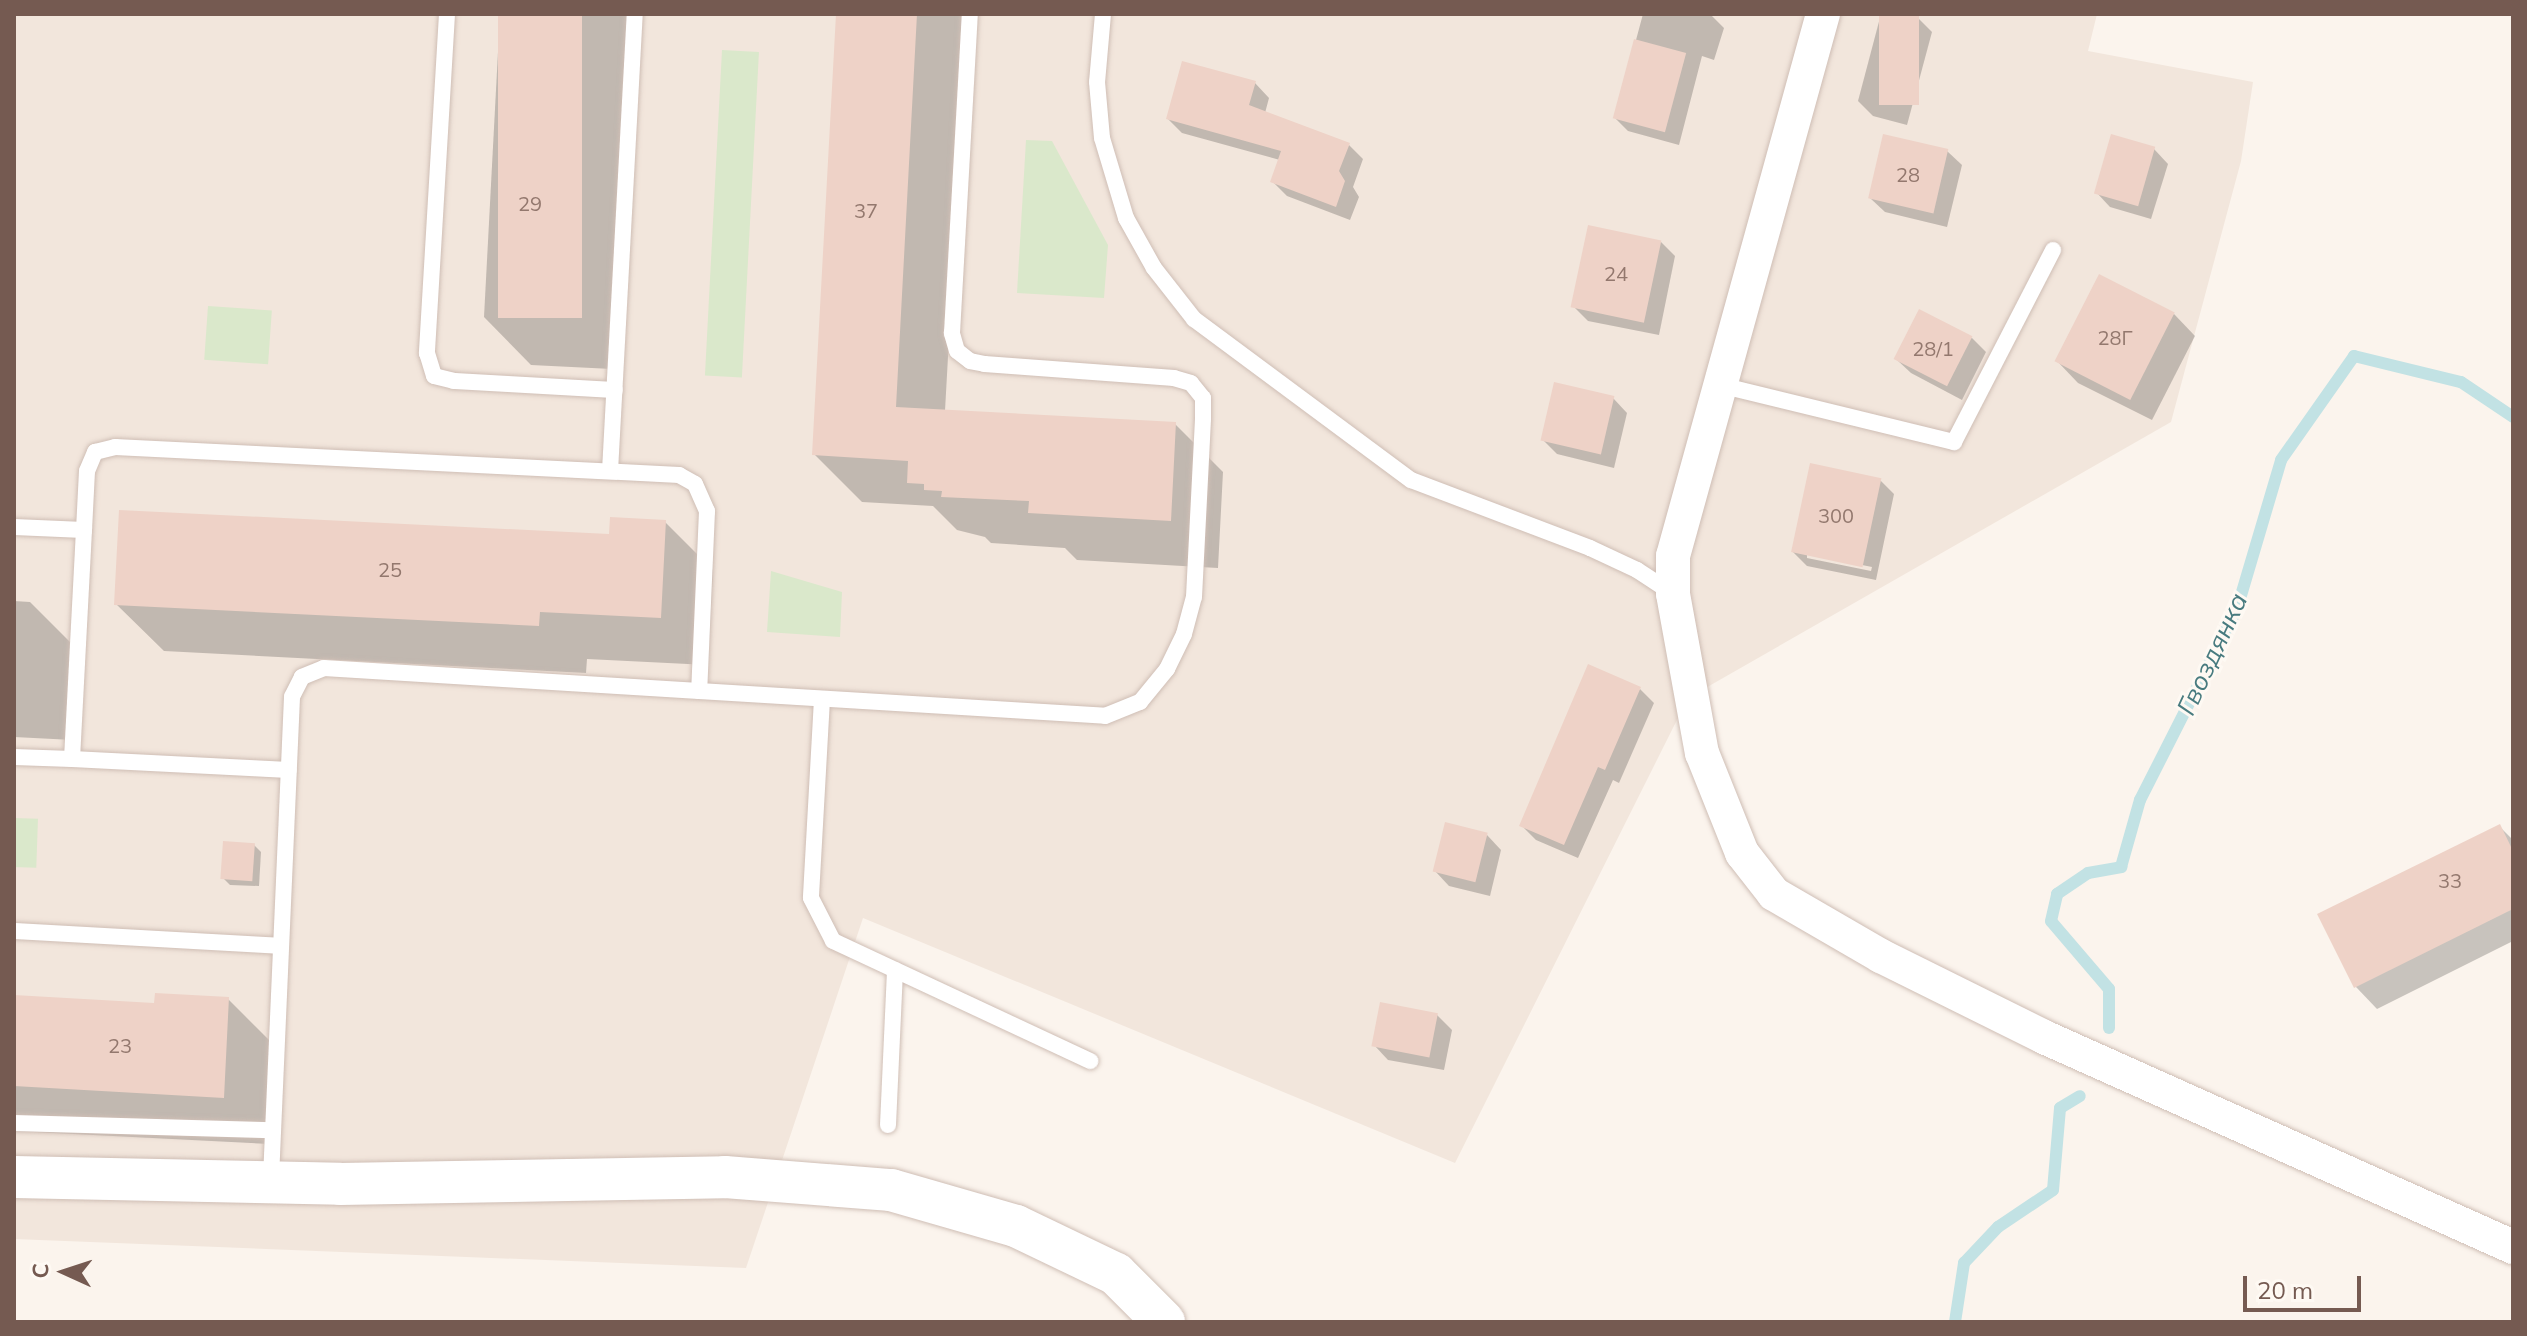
<!DOCTYPE html>
<html>
<head>
<meta charset="utf-8">
<style>
	body { margin:0 }
	#map { position:relative; width:2527px; height:1336px; overflow:hidden; background:#fbf4ed; font-family:Mulish,sans-serif }
	div>[style] { position:absolute }
	[style*='--x'] { left:calc(var(--x)*1px); top:calc(var(--y)*1px); width:calc(var(--w)*1px); rotate:calc(var(--a)*1deg) }
	.residential>* { inset:0; background:#f2e6dc }
	.green>* { inset:0; background:#dae8cb; transform-origin:0 0 }
	.shadow>* { inset:0; background:#0003 }
	.stream>* { height:12px; margin:-6px; padding:0 6px; transform-origin:6px; border-radius:6px; background:#c2e2e4 }
	.building>* { inset:0; background:#eed2c7; transform-origin:0 0 }
	.roads { filter:drop-shadow(0 0 2px #cfbeb5) drop-shadow(0 0 2px #cfbeb5) }
	.service>* { height:16px; margin:-8px; padding:0 8px; transform-origin:8px; border-radius:8px; background:#fff }
	.minor>* { height:34px; margin:-17px; padding:0 17px; transform-origin:17px; border-radius:17px; background:#fff }
	.tertiary>* { height:42px; margin:-21px; padding:0 21px; transform-origin:21px; border-radius:21px; background:#fff }
	span { translate:-50% -50%; white-space:nowrap; text-align:center; line-height:1.15; -webkit-text-stroke:6px #fef9f3; paint-order:stroke }
	.number-label { font-size:20px; color:#93786e }
	.number-label span { -webkit-text-stroke-width:0 }
	.water-label { font-size:26px; color:#487b7f; font-style:italic }
	.frame { position:absolute; inset:0; border:16px solid #755a51; pointer-events:none }
	.north { position:absolute; left:24px; top:1232px; width:80px; height:80px; -webkit-text-stroke:6px #fef9f3; paint-order:stroke; rotate:273deg; font-size:22px; font-weight:700; line-height:32px; text-align:center; color:#755a51 }
	.north::after { content:''; display:block; margin:auto; width:28px; height:36px; background:#755a51; clip-path:polygon(50% 0,100% 100%,50% 72%,0 100%) }
	.scale { position:absolute; left:2243px; top:1276px; width:118px; height:36px; box-sizing:border-box; border:4px solid #755a51; border-top:0; padding-left:10px; font-size:24px; line-height:28px; white-space:nowrap; color:#755a51; -webkit-text-stroke:6px #fef9f3; paint-order:stroke }
</style>
</head>
<body>
<div id="map">
	<div class="residential">
		<i style="clip-path:polygon(14px 14px,2097px 14px,2088px 51px,2253px 82px,2241px 161px,2171px 422px,1688px 698px,1455px 1163px,863px 918px,746px 1268px,14px 1239px)"></i>
	</div>
	<div class="green">
		<i style="left:722px;top:50px;width:37px;height:326px;rotate:3deg"></i>
		<i style="clip-path:polygon(1026px 140px,1052px 141px,1108px 245px,1104px 298px,1017px 293px)"></i>
		<i style="left:208px;top:306px;width:64px;height:54px;rotate:4deg"></i>
		<i style="clip-path:polygon(771px 571px,842px 592px,840px 637px,767px 632px)"></i>
		<i style="left:14px;top:818px;width:24px;height:49px;rotate:2deg"></i>
	</div>
	<div class="shadow">
		<i style="clip-path:polygon(500px 14px,631px 14px,612px 369px,531px 365px,484px 317px)"></i>
		<i style="clip-path:polygon(838px 14px,967px 14px,945px 411px,1175px 424px,1223px 472px,1218px 568px,1077px 560px,1065px 548px,991px 543px,985px 537px,957px 530px,933px 506px,862px 502px,814px 454px)"></i>
		<i style="clip-path:polygon(1643px 14px,1710px 14px,1724px 28px,1714px 60px,1702px 56px,1679px 145px,1628px 131px,1615px 118px)"></i>
		<i style="clip-path:polygon(1881px 14px,1917px 17px,1932px 32px,1907px 125px,1873px 116px,1858px 101px)"></i>
		<i style="clip-path:polygon(1255px 83px,1269px 98px,1265px 113px,1349px 145px,1363px 159px,1353px 187px,1359px 197px,1350px 220px,1287px 196px,1272px 181px,1280px 160px,1182px 133px,1168px 119px)"></i>
		<i style="clip-path:polygon(2154px 149px,2168px 164px,2151px 219px,2110px 207px,2096px 192px)"></i>
		<i style="clip-path:polygon(1947px 151px,1962px 165px,1947px 227px,1885px 212px,1870px 198px)"></i>
		<i style="clip-path:polygon(1660px 241px,1675px 256px,1659px 335px,1588px 321px,1573px 306px)"></i>
		<i style="clip-path:polygon(2174px 314px,2195px 336px,2152px 420px,2078px 383px,2057px 361px)"></i>
		<i style="clip-path:polygon(1972px 338px,1986px 352px,1962px 400px,1911px 373px,1896px 359px)"></i>
		<i style="clip-path:polygon(1613px 398px,1627px 413px,1614px 468px,1557px 454px,1542px 439px)"></i>
		<i style="clip-path:polygon(evenodd,1880px 480px,1894px 494px,1876px 580px,1807px 566px,1793px 552px,1880px 480px,1807px 554px,1872px 567px,1871px 571px,1807px 558px,1807px 554px)"></i>
		<i style="clip-path:polygon(665px 522px,713px 570px,708px 665px,587px 659px,586px 673px,164px 651px,116px 604px,611px 536px)"></i>
		<i style="clip-path:polygon(14px 601px,30px 602px,77px 649px,73px 740px,14px 737px)"></i>
		<i style="clip-path:polygon(1640px 689px,1654px 703px,1619px 783px,1613px 780px,1578px 858px,1536px 840px,1521px 825px)"></i>
		<i style="clip-path:polygon(2499px 826px,2513px 840px,2513px 941px,2377px 1009px,2356px 987px,2320px 915px)"></i>
		<i style="clip-path:polygon(1487px 835px,1501px 850px,1490px 896px,1449px 886px,1435px 871px)"></i>
		<i style="clip-path:polygon(254px 845px,261px 852px,259px 886px,230px 885px,223px 878px)"></i>
		<i style="clip-path:polygon(14px 997px,156px 1005px,228px 999px,276px 1047px,270px 1144px,14px 1131px)"></i>
		<i style="clip-path:polygon(1437px 1015px,1452px 1030px,1444px 1070px,1388px 1060px,1374px 1045px)"></i>
	</div>
	<div class="stream">
		<i style="--x:2109;--y:1028;--w:39;--a:-90"></i>
		<i style="--x:2109;--y:989;--w:89;--a:-130.5"></i>
		<i style="--x:2051;--y:921;--w:28;--a:-77"></i>
		<i style="--x:2057;--y:894;--w:37;--a:-34"></i>
		<i style="--x:2088;--y:873;--w:34;--a:-10"></i>
		<i style="--x:2121;--y:867;--w:70;--a:-74.2"></i>
		<i style="--x:2140;--y:800;--w:214;--a:-63.1"></i>
		<i style="--x:2237;--y:609;--w:155;--a:-73.5"></i>
		<i style="--x:2281;--y:460;--w:127;--a:-54.9"></i>
		<i style="--x:2354;--y:356;--w:110;--a:13.7"></i>
		<i style="--x:2461;--y:382;--w:63;--a:33.9"></i>
		<i style="--x:1955;--y:1322;--w:60;--a:-81.3"></i>
		<i style="--x:1964;--y:1263;--w:50;--a:-46.6"></i>
		<i style="--x:1998;--y:1227;--w:66;--a:-33.9"></i>
		<i style="--x:2053;--y:1190;--w:82;--a:-85.1"></i>
		<i style="--x:2060;--y:1108;--w:23;--a:-31"></i>
	</div>
	<div class="building">
		<i style="left:498px;top:14px;width:84px;height:304px"></i>
		<i style="clip-path:polygon(836px 14px,917px 14px,896px 407px,1176px 422px,1171px 521px,1028px 513px,1029px 501px,941px 497px,942px 491px,924px 490px,924px 484px,907px 483px,908px 461px,812px 455px)"></i>
		<i style="left:1879px;top:14px;width:40px;height:91px"></i>
		<i style="left:1634px;top:39px;width:54px;height:82px;rotate:15deg"></i>
		<i style="clip-path:polygon(1182px 61px,1256px 81px,1249px 105px,1350px 143px,1339px 171px,1345px 181px,1336px 207px,1270px 182px,1281px 151px,1166px 119px)"></i>
		<i style="left:1883px;top:134px;width:67px;height:66px;rotate:13deg"></i>
		<i style="left:2111px;top:134px;width:46px;height:62px;rotate:16deg"></i>
		<i style="left:1588px;top:225px;width:75px;height:84px;rotate:12deg"></i>
		<i style="left:2099px;top:274px;width:85px;height:98px;rotate:27deg"></i>
		<i style="left:1919px;top:309px;width:60px;height:56px;rotate:27deg"></i>
		<i style="left:1554px;top:382px;width:62px;height:60px;rotate:13deg"></i>
		<i style="left:1810px;top:463px;width:73px;height:91px;rotate:12deg"></i>
		<i style="clip-path:polygon(119px 510px,609px 534px,610px 517px,666px 520px,661px 618px,540px 612px,539px 626px,114px 605px)"></i>
		<i style="clip-path:polygon(1588px 664px,1641px 687px,1605px 770px,1598px 767px,1564px 845px,1519px 826px)"></i>
		<i style="left:1445px;top:822px;width:44px;height:51px;rotate:14deg"></i>
		<i style="clip-path:polygon(2500px 824px,2513px 851px,2513px 909px,2354px 988px,2317px 914px)"></i>
		<i style="left:223px;top:841px;width:32px;height:38px;rotate:4deg"></i>
		<i style="clip-path:polygon(155px 993px,229px 997px,224px 1098px,14px 1086px,14px 995px,154px 1003px)"></i>
		<i style="left:1380px;top:1002px;width:59px;height:45px;rotate:11deg"></i>
	</div>
	<div class="roads">
		<div class="service">
			<i style="--x:447;--y:14;--w:340;--a:93.4"></i>
			<i style="--x:427;--y:353;--w:24;--a:73"></i>
			<i style="--x:434;--y:376;--w:21;--a:14"></i>
			<i style="--x:454;--y:381;--w:161;--a:3.2"></i>
			<i style="--x:1103;--y:14;--w:68;--a:95"></i>
			<i style="--x:1097;--y:82;--w:56;--a:84.9"></i>
			<i style="--x:1102;--y:138;--w:84;--a:73.3"></i>
			<i style="--x:1126;--y:218;--w:57;--a:60.8"></i>
			<i style="--x:1154;--y:268;--w:65;--a:51.9"></i>
			<i style="--x:1194;--y:319;--w:270;--a:36.6"></i>
			<i style="--x:1411;--y:480;--w:191;--a:20.8"></i>
			<i style="--x:1590;--y:548;--w:52;--a:25.1"></i>
			<i style="--x:1637;--y:570;--w:42;--a:33.3"></i>
			<i style="--x:1720;--y:385;--w:241;--a:13.7"></i>
			<i style="--x:1954;--y:442;--w:216;--a:-62.7"></i>
			<i style="--x:610;--y:471;--w:458;--a:-86.9"></i>
			<i style="--x:14;--y:527;--w:70;--a:2.5"></i>
			<i style="--x:84;--y:530;--w:59;--a:-87.1"></i>
			<i style="--x:87;--y:471;--w:21;--a:-67"></i>
			<i style="--x:95;--y:452;--w:21;--a:-14"></i>
			<i style="--x:115;--y:447;--w:565;--a:2.84"></i>
			<i style="--x:679;--y:475;--w:18;--a:29"></i>
			<i style="--x:695;--y:484;--w:30;--a:66"></i>
			<i style="--x:707;--y:511;--w:180;--a:92.5"></i>
			<i style="--x:699;--y:691;--w:376;--a:-176.5"></i>
			<i style="--x:324;--y:668;--w:24;--a:158"></i>
			<i style="--x:302;--y:677;--w:22;--a:117"></i>
			<i style="--x:292;--y:697;--w:484;--a:92.5"></i>
			<i style="--x:84;--y:530;--w:229;--a:93"></i>
			<i style="--x:72;--y:759;--w:217;--a:2.9"></i>
			<i style="--x:699;--y:691;--w:407;--a:3.5"></i>
			<i style="--x:1105;--y:716;--w:38;--a:-22"></i>
			<i style="--x:1140;--y:702;--w:43;--a:-50.7"></i>
			<i style="--x:1167;--y:669;--w:39;--a:-64"></i>
			<i style="--x:1184;--y:634;--w:38;--a:-75"></i>
			<i style="--x:1194;--y:597;--w:179;--a:-87.1"></i>
			<i style="--x:1203;--y:418;--w:20;--a:-90"></i>
			<i style="--x:1203;--y:398;--w:19;--a:-129"></i>
			<i style="--x:1191;--y:383;--w:18;--a:-164"></i>
			<i style="--x:1174;--y:378;--w:190;--a:-175.8"></i>
			<i style="--x:985;--y:364;--w:15;--a:-169"></i>
			<i style="--x:970;--y:361;--w:16;--a:-142"></i>
			<i style="--x:957;--y:351;--w:19;--a:-106"></i>
			<i style="--x:952;--y:333;--w:320;--a:-86.8"></i>
			<i style="--x:822;--y:699;--w:199;--a:93.2"></i>
			<i style="--x:811;--y:898;--w:48;--a:62.9"></i>
			<i style="--x:833;--y:941;--w:284;--a:25"></i>
			<i style="--x:14;--y:757;--w:58;--a:2"></i>
			<i style="--x:14;--y:931;--w:266;--a:3.2"></i>
			<i style="--x:14;--y:1123;--w:258;--a:1.6"></i>
			<i style="--x:888;--y:1125;--w:155;--a:-87.4"></i>
		</div>
		<div class="minor">
			<i style="--x:1823;--y:14;--w:562;--a:105.47"></i>
			<i style="--x:1673;--y:556;--w:38;--a:90"></i>
			<i style="--x:1673;--y:594;--w:162;--a:79.7"></i>
			<i style="--x:1702;--y:753;--w:108;--a:68.2"></i>
			<i style="--x:1742;--y:853;--w:52;--a:52"></i>
			<i style="--x:1774;--y:894;--w:124;--a:30.1"></i>
			<i style="--x:1881;--y:956;--w:182;--a:26.4"></i>
			<i style="--x:2044;--y:1037;--w:514;--a:24.12"></i>
		</div>
		<div class="tertiary">
			<i style="--x:14;--y:1177;--w:326;--a:1.2"></i>
			<i style="--x:340;--y:1184;--w:385;--a:-1"></i>
			<i style="--x:725;--y:1177;--w:167;--a:4.5"></i>
			<i style="--x:891;--y:1190;--w:130;--a:16.1"></i>
			<i style="--x:1016;--y:1226;--w:111;--a:25.6"></i>
			<i style="--x:1116;--y:1274;--w:68;--a:45"></i>
		</div>
	</div>
	<div class="number-label">
		<span style="left:1908px;top:174px">28</span>
		<span style="left:530px;top:203px">29</span>
		<span style="left:866px;top:210px">37</span>
		<span style="left:1616px;top:273px">24</span>
		<span style="left:2115px;top:337px">28Г</span>
		<span style="left:1933px;top:348px">28/1</span>
		<span style="left:1836px;top:515px">300</span>
		<span style="left:390px;top:569px">25</span>
		<span style="left:2450px;top:880px">33</span>
		<span style="left:120px;top:1045px">23</span>
	</div>
	<div class="water-label">
		<span style="left:2212px;top:654px;rotate:-65deg">Гвоздянка</span>
	</div>
	<div class="frame"></div>
	<div class="north">С</div>
	<div class="scale">20 m</div>
</div>
</body>
</html>
